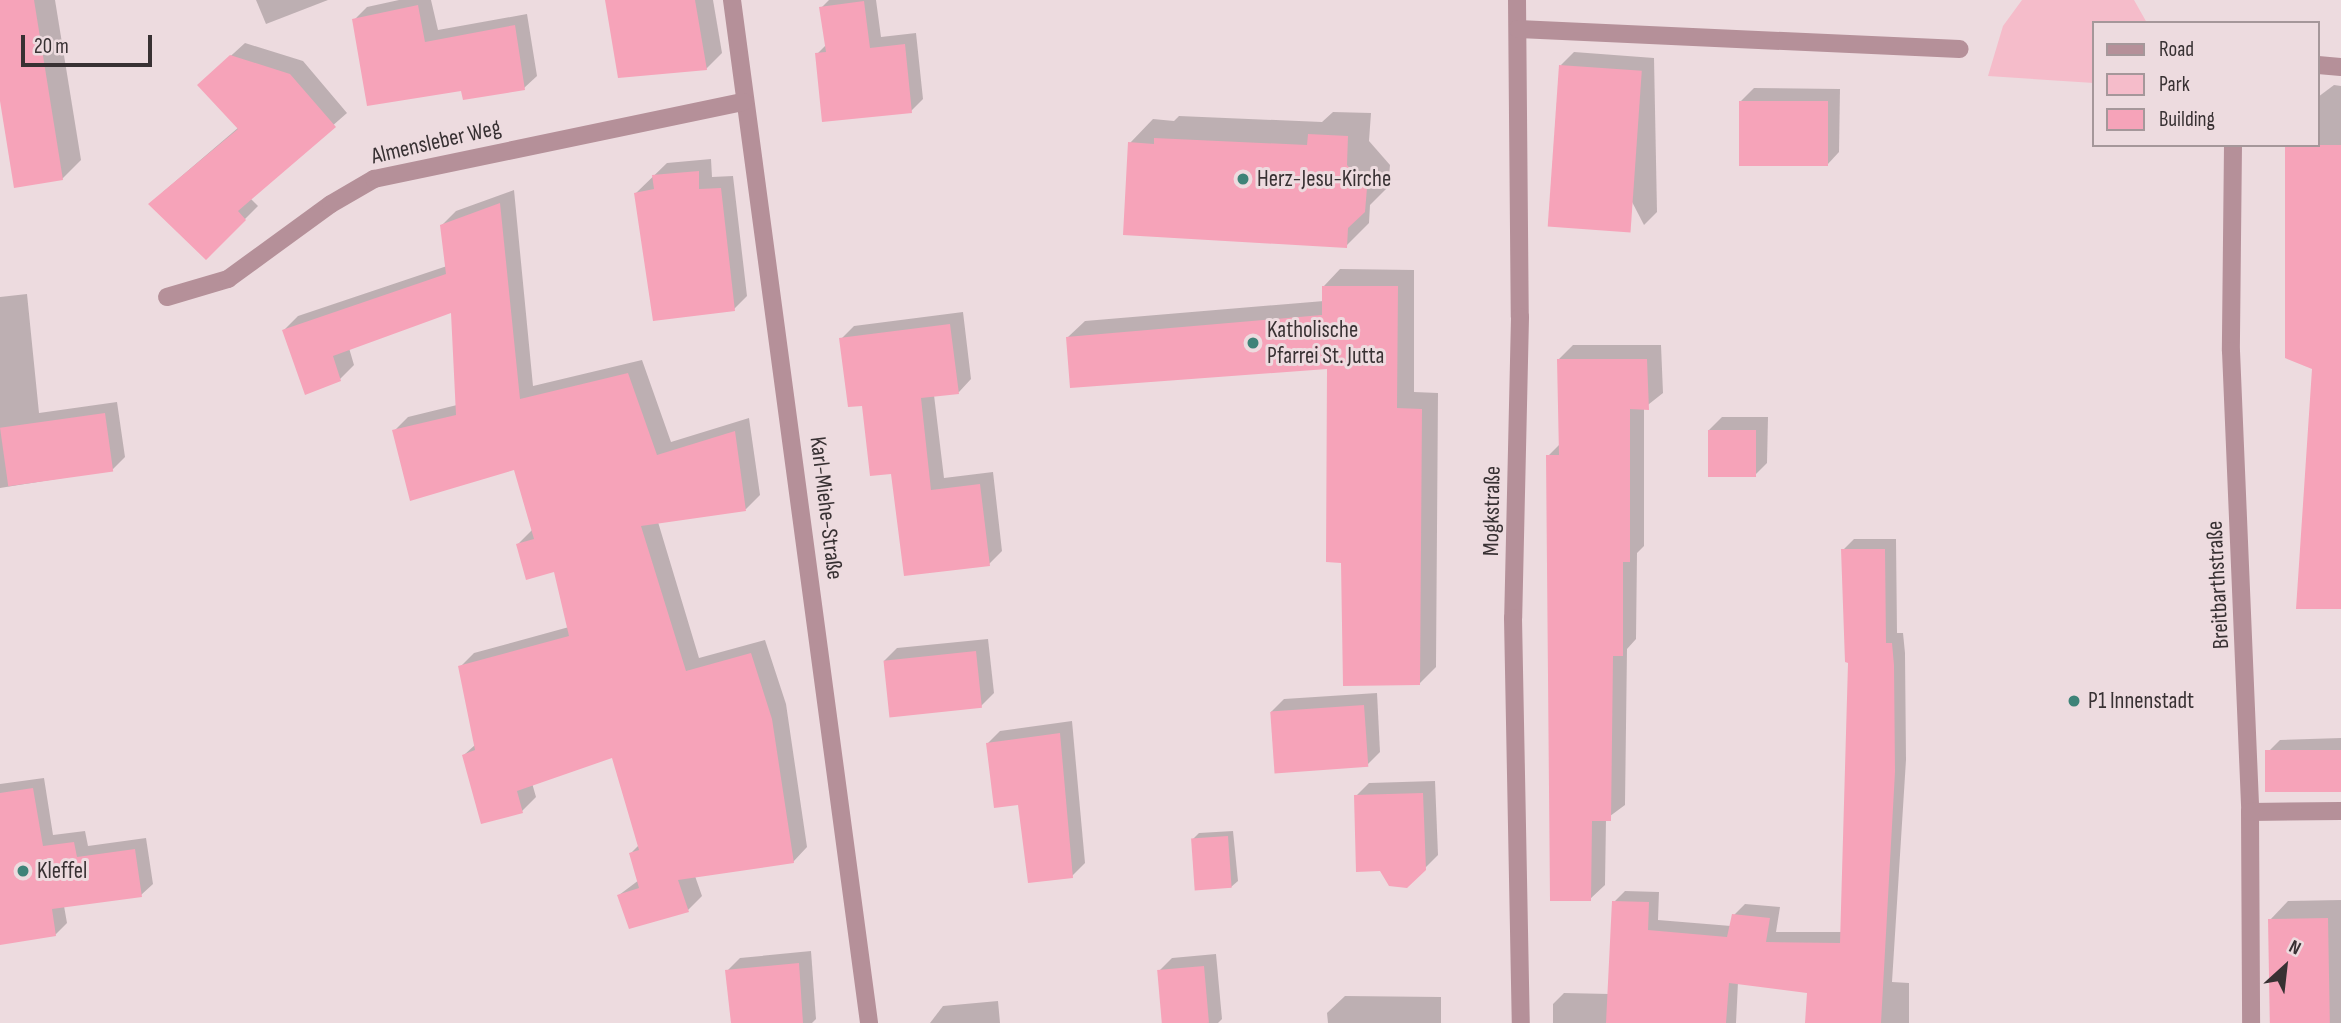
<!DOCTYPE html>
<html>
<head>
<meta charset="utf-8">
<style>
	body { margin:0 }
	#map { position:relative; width:2341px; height:1023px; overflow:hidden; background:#eddbdf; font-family:"Sofia Sans Condensed",sans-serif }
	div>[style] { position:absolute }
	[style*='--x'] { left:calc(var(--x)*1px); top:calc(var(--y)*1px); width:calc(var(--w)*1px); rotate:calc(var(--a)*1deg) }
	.green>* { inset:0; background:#f5bcca }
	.shadow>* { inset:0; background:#0003 }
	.building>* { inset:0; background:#f6a3b9; transform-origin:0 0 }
	.minor>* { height:18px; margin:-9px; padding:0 9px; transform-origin:9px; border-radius:9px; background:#b59099 }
	.dots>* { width:19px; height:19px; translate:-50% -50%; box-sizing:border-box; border:4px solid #eddbdf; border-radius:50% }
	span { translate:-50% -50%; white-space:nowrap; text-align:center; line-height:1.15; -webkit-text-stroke:6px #eddbdf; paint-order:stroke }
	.street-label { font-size:23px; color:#383133 }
	.poi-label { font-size:23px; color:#383133 }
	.left { translate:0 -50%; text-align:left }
	.legend { position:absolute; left:2092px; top:21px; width:228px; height:126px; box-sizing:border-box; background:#eddbdf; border:2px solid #a5979a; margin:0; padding:9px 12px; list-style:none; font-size:21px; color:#383133 }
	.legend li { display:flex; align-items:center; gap:14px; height:35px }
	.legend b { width:35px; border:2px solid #a5979a }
	.north { position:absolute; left:2250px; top:932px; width:70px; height:70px; -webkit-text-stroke:5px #eddbdf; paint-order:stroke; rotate:27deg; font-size:19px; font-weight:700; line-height:28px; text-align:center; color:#383133 }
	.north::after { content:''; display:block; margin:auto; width:24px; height:32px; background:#383133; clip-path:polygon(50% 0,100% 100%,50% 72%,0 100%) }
	.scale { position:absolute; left:21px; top:35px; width:131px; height:32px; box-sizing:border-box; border:4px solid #383133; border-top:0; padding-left:9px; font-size:21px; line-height:24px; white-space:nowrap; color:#383133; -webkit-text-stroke:5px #eddbdf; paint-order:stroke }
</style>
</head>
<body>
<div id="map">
	<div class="green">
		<i style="clip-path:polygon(2022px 0,2134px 0,2147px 23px,2094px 23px,2094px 83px,1988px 76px,2003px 26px)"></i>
	</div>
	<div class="shadow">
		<i style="clip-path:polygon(0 0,55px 0,81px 160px,62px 179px,0 90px)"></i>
		<i style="clip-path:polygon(256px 0,328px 0,266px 24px)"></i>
		<i style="clip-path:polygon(399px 0,431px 0,438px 30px,527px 14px,537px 76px,524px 88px,462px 89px,354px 20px,367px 7px)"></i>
		<i style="clip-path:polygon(606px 0,713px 0,722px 53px,706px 69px)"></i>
		<i style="clip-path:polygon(829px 0,876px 0,881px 37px,916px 33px,923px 99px,911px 111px,817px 54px,826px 45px,821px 8px)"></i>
		<i style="clip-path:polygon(245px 43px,303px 61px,347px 113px,250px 198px,258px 206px,206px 258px,163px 192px,239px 127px,212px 73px)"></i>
		<i style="clip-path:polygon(1574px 52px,1654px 58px,1657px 212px,1644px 225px,1561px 65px)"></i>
		<i style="clip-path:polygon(2334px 85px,2341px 86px,2341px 607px,2314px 368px,2318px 97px)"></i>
		<i style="clip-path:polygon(1754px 88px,1840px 89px,1839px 152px,1827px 165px,1741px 101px)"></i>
		<i style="clip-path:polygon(1333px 112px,1371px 113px,1369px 141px,1390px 165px,1388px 187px,1370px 205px,1369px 223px,1346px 246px,1130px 143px,1153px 119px,1174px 121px,1179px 116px,1322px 122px)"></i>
		<i style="clip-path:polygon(711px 159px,712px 177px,733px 176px,747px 296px,734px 309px,636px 193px,667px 163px)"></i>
		<i style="clip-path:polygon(514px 190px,533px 386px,642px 360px,671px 442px,749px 418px,760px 495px,746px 509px,658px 522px,699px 658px,765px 640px,786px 704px,807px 847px,793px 862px,695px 876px,702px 896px,688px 910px,619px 895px,639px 880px,631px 853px,639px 845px,613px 755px,532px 783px,536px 797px,522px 811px,464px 755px,476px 744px,460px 667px,474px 653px,569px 627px,555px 570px,518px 544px,532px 530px,516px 468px,394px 431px,408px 417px,457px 405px,453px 310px,349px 348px,354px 365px,340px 379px,306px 392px,284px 330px,298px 316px,447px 266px,442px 225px,456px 211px)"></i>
		<i style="clip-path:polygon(1340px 269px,1414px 270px,1414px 392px,1438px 393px,1436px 667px,1419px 684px,1343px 562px,1329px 367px,1068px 337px,1085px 321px,1324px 301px,1324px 286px)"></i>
		<i style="clip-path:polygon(27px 294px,39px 413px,117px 402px,125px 457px,112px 470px,0 488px,0 297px)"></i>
		<i style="clip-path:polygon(963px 312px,971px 379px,959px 392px,934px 395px,944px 478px,993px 472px,1002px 551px,989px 564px,892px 472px,841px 339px,854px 326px)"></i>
		<i style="clip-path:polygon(1573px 345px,1661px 345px,1663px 393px,1644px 408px,1644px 546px,1637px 553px,1636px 639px,1627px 649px,1625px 805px,1606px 819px,1605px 885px,1590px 899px,1548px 456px,1560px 444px,1558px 360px)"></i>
		<i style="clip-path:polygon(1722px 417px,1768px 417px,1767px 463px,1754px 476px,1709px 430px)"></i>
		<i style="clip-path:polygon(1854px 539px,1896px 539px,1897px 633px,1903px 633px,1905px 653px,1906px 760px,1892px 982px,1909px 983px,1909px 1023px,1807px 1023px,1809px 991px,1738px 982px,1736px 1023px,1553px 1023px,1553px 1004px,1564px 993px,1610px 994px,1614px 902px,1625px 891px,1659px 892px,1658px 920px,1731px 926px,1734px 915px,1745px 904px,1780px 907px,1776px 932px,1842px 932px,1850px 661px,1843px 550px)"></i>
		<i style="clip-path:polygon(988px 639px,994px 693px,981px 706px,884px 661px,897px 648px)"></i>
		<i style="clip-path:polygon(1377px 693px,1380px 752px,1367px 765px,1271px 712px,1284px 699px)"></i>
		<i style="clip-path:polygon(1072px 721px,1085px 863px,1072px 876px,1020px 803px,987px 744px,1000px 731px)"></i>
		<i style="clip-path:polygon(2341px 738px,2341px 790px,2267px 753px,2280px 740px)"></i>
		<i style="clip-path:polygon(44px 778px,53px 835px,85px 831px,88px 846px,146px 838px,153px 884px,141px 895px,64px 906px,67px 923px,55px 935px,0 885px,0 784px)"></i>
		<i style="clip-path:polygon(1435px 781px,1438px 855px,1407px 886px,1356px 796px,1369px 783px)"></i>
		<i style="clip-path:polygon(1233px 831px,1238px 881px,1231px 887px,1193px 839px,1199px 833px)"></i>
		<i style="clip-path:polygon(2341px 900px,2341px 1023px,2271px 1023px,2270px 920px,2288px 901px)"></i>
		<i style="clip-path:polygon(811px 951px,816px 1019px,812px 1023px,733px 1023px,727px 971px,740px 958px)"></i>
		<i style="clip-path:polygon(1216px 954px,1222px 1019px,1218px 1023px,1164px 1023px,1159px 971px,1172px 958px)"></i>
		<i style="clip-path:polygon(1345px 996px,1441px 997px,1441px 1023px,1328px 1023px,1327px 1013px)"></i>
		<i style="clip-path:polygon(998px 1001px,1000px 1023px,930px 1023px,943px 1006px)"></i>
	</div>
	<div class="building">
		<i style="clip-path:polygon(0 0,34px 0,63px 180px,14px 188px,0 101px)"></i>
		<i style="clip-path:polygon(605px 0,695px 0,707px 70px,618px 78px)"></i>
		<i style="clip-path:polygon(864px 1px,870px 48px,905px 44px,912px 113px,822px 122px,815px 53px,826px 52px,819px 7px)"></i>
		<i style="clip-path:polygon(418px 5px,425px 42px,515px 25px,525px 90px,463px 100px,461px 91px,367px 106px,352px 19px)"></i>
		<i style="clip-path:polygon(230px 55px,290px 74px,336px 127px,238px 211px,246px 220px,206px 260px,148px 204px,238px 129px,197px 85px)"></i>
		<i style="left:1559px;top:65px;width:83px;height:162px;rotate:4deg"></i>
		<i style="left:1739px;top:101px;width:89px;height:65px"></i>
		<i style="clip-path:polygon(1308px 134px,1348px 136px,1347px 165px,1367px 188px,1365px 212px,1348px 228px,1347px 248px,1123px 235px,1128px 142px,1154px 144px,1154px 138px,1307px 145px)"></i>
		<i style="clip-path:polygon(2285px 145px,2341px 145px,2341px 609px,2296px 609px,2312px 369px,2285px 358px)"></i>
		<i style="clip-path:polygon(699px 171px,699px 189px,721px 188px,735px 311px,653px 321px,634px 193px,654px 189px,652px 175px)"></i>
		<i style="clip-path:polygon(500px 203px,520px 399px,628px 373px,657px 455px,735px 431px,746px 511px,641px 526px,686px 671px,751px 653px,772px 719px,794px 863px,678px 880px,689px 912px,629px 929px,617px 895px,639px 888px,629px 853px,639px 850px,612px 758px,517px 791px,523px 813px,481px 824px,462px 755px,475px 750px,458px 666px,569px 636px,554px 572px,526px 580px,516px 544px,534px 539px,514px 470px,410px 501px,392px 430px,456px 415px,451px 313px,333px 356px,341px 381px,305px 395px,282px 330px,446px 274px,440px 225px)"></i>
		<i style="clip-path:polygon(1322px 286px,1398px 286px,1397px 408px,1422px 409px,1420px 685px,1343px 686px,1341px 563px,1326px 562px,1327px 369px,1070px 388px,1066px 337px,1322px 315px)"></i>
		<i style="clip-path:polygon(950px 324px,959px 394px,921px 398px,931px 490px,980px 484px,990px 566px,904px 576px,891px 474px,870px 476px,862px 406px,848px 407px,839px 338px)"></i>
		<i style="clip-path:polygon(1557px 359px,1647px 359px,1649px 410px,1630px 409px,1630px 562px,1623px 562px,1623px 656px,1613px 656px,1611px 821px,1592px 821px,1591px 901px,1550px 901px,1546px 455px,1559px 455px)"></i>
		<i style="left:105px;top:413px;width:59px;height:106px;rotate:82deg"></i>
		<i style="left:1708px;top:430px;width:48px;height:47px"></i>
		<i style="clip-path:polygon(1841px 549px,1885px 549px,1886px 643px,1892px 643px,1894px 665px,1895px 772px,1881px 1023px,1805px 1023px,1807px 993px,1729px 983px,1726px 1023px,1606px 1023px,1612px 901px,1649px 902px,1648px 930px,1727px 937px,1732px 914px,1770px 918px,1766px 942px,1840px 943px,1848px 663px,1845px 662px)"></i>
		<i style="left:976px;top:651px;width:57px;height:93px;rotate:84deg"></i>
		<i style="left:1364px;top:705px;width:62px;height:94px;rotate:86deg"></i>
		<i style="clip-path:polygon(1060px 733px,1073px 878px,1028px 883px,1018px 805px,994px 808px,986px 743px)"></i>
		<i style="left:2341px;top:750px;width:42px;height:76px;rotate:90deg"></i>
		<i style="clip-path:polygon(33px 788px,43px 846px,74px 842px,77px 857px,135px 849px,142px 897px,52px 909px,56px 936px,0 945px,0 793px)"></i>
		<i style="clip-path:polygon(1423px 793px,1426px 870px,1407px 888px,1389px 886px,1380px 871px,1356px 872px,1354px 795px)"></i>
		<i style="left:1228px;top:836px;width:52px;height:37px;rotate:86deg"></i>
		<i style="left:2328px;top:918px;width:105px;height:60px;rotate:89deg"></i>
		<i style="clip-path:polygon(799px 963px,803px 1023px,731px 1023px,725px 970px)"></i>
		<i style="left:1204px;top:966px;width:57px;height:47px;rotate:85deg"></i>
	</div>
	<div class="minor">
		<i style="--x:732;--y:0;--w:1032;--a:82.37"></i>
		<i style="--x:1517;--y:0;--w:317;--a:89.5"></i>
		<i style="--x:1520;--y:317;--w:301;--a:91.3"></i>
		<i style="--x:1513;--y:618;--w:405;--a:88.9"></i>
		<i style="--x:1518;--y:29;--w:442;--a:2.6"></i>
		<i style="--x:2318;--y:65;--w:23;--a:5"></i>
		<i style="--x:2233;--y:145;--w:206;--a:90.6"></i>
		<i style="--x:2231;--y:351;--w:461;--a:87.6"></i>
		<i style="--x:2250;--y:812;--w:211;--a:89.7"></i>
		<i style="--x:167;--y:297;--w:64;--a:-16.4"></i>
		<i style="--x:228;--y:279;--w:127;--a:-36.1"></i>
		<i style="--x:331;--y:204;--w:50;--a:-30.2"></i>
		<i style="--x:374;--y:179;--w:377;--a:-11.8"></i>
		<i style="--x:2250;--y:812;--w:91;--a:-0.6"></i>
	</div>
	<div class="dots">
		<i style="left:1243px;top:179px;background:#3e8378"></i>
		<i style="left:1253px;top:343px;background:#3e8378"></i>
		<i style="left:2074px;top:701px;background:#3e8378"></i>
		<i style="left:23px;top:871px;background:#3e8378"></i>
	</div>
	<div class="street-label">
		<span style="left:436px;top:142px;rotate:-13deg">Almensleber Weg</span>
		<span style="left:826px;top:508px;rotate:83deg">Karl-Miehe-Straße</span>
		<span style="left:1492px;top:511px;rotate:-89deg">Mogkstraße</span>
		<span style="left:2218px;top:585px;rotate:-93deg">Breitbarthstraße</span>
	</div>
	<div class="poi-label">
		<span class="left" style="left:1257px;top:179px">Herz-Jesu-Kirche</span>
		<span class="left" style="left:1267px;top:343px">Katholische<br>Pfarrei St. Jutta</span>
		<span class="left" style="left:2088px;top:701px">P1 Innenstadt</span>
		<span class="left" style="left:37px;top:871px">Kleffel</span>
	</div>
	<ul class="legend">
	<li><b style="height:9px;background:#b59099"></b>Road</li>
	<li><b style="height:19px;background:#f5bcca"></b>Park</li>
	<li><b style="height:19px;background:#f6a3b9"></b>Building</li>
	</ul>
	<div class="north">N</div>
	<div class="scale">20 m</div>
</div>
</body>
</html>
